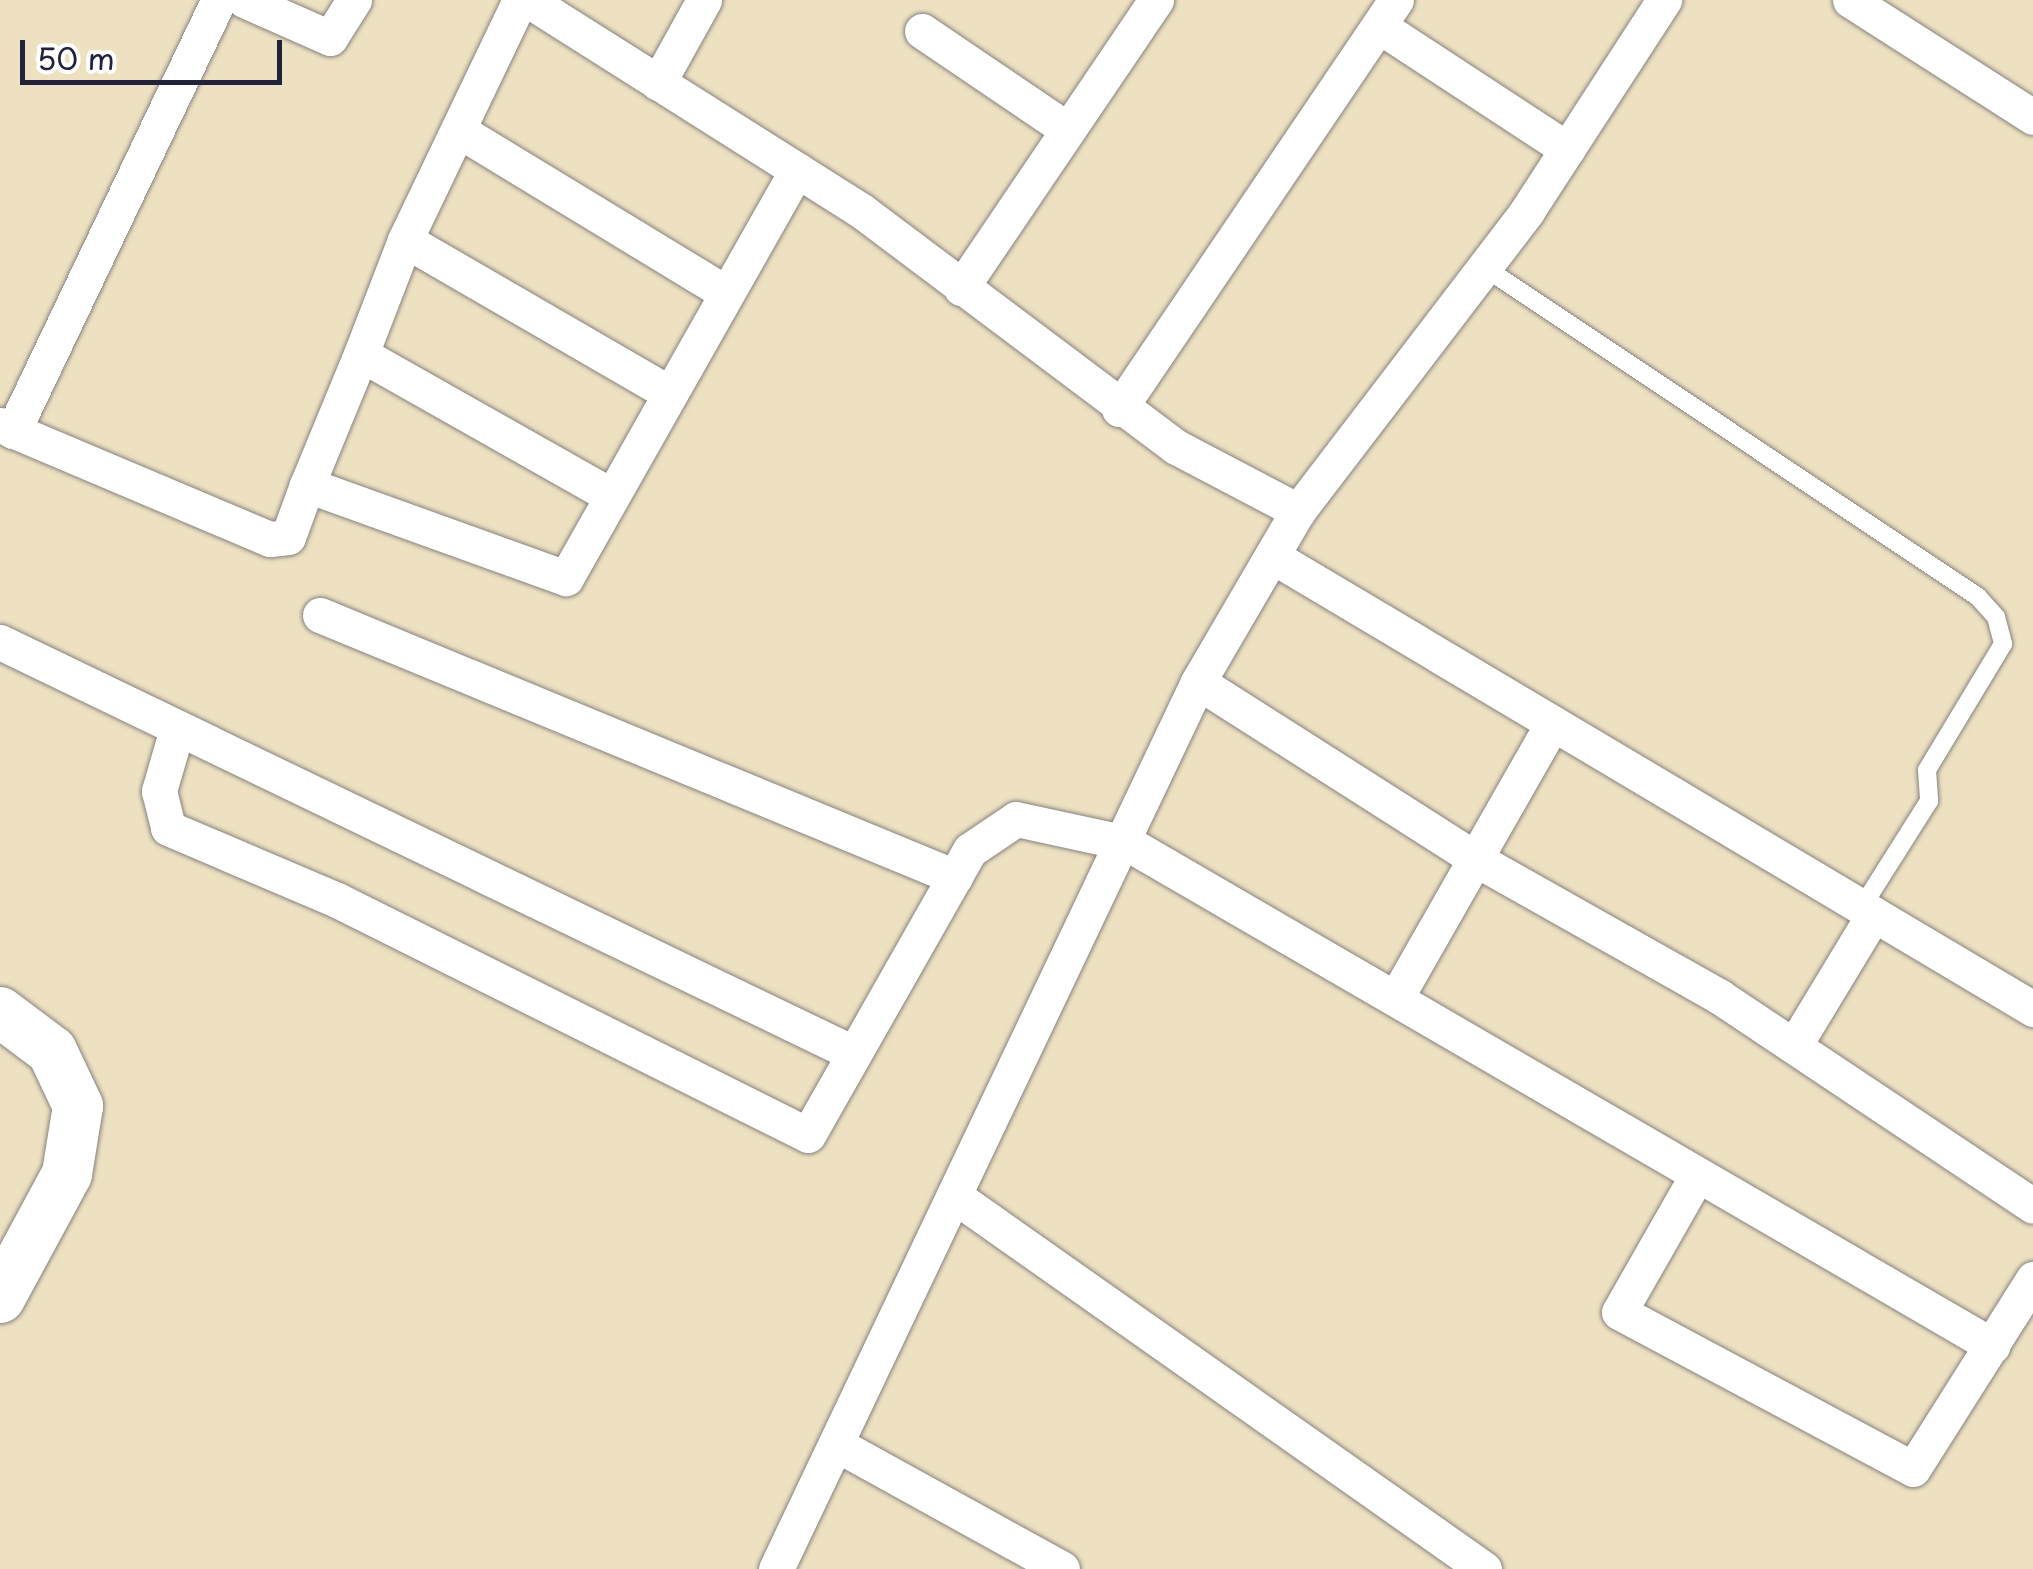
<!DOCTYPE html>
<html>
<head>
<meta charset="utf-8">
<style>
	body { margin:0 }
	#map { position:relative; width:2033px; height:1569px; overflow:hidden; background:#ede1c2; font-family:"Playpen Sans",sans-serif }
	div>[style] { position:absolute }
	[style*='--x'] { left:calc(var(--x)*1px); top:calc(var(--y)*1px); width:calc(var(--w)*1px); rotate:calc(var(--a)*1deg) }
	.roads { filter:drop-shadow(0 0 2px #88827e) drop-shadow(0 0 2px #88827e) }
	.lane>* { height:18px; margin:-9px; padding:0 9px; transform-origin:9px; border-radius:9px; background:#fff }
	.street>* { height:35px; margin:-17.5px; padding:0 17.5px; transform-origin:17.5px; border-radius:17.5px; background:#fff }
	.secondary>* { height:50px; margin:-25px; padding:0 25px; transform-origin:25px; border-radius:25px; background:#fff }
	span { translate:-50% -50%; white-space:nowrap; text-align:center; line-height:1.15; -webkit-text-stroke:9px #fff; paint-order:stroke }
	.scale { position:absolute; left:20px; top:40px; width:262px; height:45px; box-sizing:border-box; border:5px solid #22223b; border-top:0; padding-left:12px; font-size:30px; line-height:35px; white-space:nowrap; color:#22223b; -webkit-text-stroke:8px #fff; paint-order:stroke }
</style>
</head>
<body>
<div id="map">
	<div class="roads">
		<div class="lane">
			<i style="--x:1484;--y:267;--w:594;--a:33.74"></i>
			<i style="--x:1978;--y:597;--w:27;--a:48"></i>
			<i style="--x:1996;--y:617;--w:28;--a:75"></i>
			<i style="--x:2003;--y:644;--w:147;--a:121.1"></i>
			<i style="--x:1927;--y:770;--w:31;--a:86"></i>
			<i style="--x:1929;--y:801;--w:125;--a:122.3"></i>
		</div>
		<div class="street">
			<i style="--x:244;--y:0;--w:94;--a:23.8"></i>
			<i style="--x:330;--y:38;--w:45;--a:-57.7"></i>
			<i style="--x:520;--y:0;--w:266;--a:115.6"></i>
			<i style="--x:405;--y:240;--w:305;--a:30.1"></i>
			<i style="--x:528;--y:0;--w:396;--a:32.3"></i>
			<i style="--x:863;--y:212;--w:391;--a:36.9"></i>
			<i style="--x:1176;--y:447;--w:138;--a:27.7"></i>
			<i style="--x:1850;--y:0;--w:217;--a:32.6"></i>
			<i style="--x:1379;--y:26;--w:225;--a:33.2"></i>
			<i style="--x:922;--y:31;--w:176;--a:34.1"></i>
			<i style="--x:658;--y:83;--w:95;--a:-61"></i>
			<i style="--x:458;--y:130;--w:314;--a:31.3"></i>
			<i style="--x:961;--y:288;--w:348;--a:-55.9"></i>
			<i style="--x:361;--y:354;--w:122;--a:-68.9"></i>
			<i style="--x:1119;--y:409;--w:494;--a:-55.9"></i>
			<i style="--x:0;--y:425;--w:293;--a:22.9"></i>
			<i style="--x:270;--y:539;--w:18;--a:-6"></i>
			<i style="--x:288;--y:537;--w:55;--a:-69.9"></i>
			<i style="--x:13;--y:431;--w:478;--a:-64.5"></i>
			<i style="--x:610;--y:495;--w:286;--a:-150.5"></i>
			<i style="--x:361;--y:354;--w:142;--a:112.4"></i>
			<i style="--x:307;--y:485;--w:275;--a:19.8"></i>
			<i style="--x:566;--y:578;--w:469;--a:-60.5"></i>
			<i style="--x:1272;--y:556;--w:886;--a:30.76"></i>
			<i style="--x:320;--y:615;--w:687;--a:22.42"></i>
			<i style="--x:0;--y:642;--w:947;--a:25.73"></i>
			<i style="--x:1198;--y:682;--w:333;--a:32.5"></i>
			<i style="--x:1479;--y:861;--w:277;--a:29.4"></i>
			<i style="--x:1720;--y:997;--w:376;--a:33.7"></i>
			<i style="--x:177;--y:729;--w:65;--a:106.2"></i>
			<i style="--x:159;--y:791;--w:38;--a:76"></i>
			<i style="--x:168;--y:828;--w:184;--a:23.1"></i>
			<i style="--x:337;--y:900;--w:526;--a:26.52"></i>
			<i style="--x:808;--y:1135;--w:328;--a:-60.4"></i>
			<i style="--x:970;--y:850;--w:55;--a:-34"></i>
			<i style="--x:1016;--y:819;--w:114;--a:12.2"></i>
			<i style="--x:1127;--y:843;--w:1001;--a:30.15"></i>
			<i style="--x:1397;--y:996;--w:314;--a:-60.3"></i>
			<i style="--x:1794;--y:1046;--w:154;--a:-58.8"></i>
			<i style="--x:1695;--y:1179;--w:153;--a:119.7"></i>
			<i style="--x:1619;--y:1312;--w:333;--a:28.1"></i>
			<i style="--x:1913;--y:1469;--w:225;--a:-57.7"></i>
			<i style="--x:956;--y:1197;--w:646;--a:35.17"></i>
			<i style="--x:836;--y:1444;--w:258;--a:28.9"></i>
			<i style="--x:776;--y:1569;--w:982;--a:-64.56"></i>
			<i style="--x:1198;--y:682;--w:198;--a:-59.7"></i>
			<i style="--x:1298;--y:511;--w:377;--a:-52.6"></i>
			<i style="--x:1527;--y:211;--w:252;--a:-57"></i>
		</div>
		<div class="secondary">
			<i style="--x:0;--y:1012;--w:65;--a:36.9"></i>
			<i style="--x:52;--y:1051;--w:61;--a:64.7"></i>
			<i style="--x:78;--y:1106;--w:69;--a:99.2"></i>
			<i style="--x:67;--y:1174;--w:141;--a:118.4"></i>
		</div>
	</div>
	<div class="scale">50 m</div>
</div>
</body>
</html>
